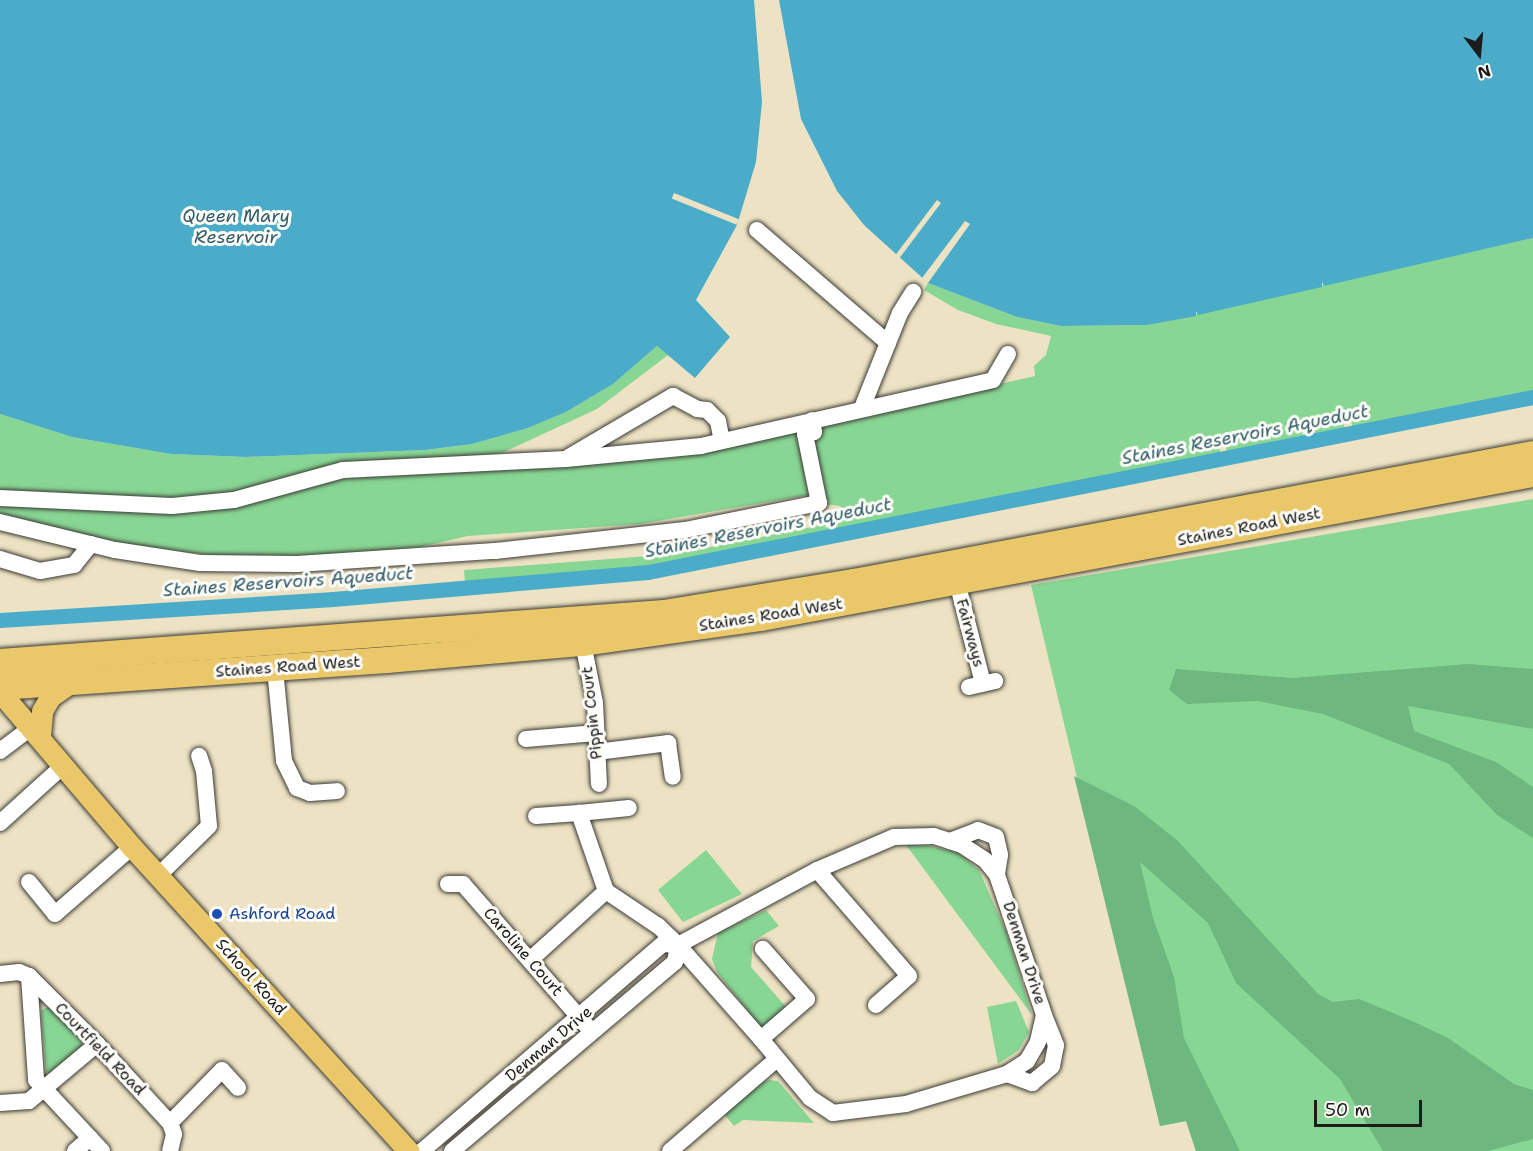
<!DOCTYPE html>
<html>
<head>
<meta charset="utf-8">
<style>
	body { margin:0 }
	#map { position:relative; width:1533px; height:1151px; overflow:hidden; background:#ede3c4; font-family:"Shantell Sans",sans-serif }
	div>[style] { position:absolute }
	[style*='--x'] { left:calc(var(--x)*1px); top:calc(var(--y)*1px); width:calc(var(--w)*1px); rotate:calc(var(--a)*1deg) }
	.green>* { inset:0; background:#88d694 }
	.forest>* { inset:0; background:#6eb77e }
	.water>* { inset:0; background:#4aacc9 }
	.pier>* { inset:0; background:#ede3c4; transform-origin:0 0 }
	.canal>* { height:15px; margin:-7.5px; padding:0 7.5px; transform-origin:7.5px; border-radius:7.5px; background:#4aacc9 }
	.roads { filter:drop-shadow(0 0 2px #3b3a35) drop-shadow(0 0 2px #3b3a35) }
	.minor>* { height:16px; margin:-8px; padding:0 8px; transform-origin:8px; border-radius:8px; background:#fff }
	.major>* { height:21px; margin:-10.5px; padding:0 10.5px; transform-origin:10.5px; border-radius:10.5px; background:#eac769 }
	.highway>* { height:26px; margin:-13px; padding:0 13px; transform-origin:13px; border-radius:13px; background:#eac769 }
	.dots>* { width:16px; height:16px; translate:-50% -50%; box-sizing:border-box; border:3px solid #fdfcf7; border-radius:50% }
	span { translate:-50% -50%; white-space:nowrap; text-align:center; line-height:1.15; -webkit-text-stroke:6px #fdfcf7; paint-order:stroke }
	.street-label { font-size:16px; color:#1c1c1c }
	.transit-label { font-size:16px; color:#164399 }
	.left { translate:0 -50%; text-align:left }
	.water-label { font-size:18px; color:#315d6a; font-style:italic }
	.north { position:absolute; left:1449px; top:24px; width:60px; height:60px; -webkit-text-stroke:4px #fdfcf7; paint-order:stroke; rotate:164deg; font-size:16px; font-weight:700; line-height:24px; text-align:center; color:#1c1c1c }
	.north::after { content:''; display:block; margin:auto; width:21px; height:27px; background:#1c1c1c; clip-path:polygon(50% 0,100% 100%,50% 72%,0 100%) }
	.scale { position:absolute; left:1314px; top:1100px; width:108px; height:27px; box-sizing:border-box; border:3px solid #1c1c1c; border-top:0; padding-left:8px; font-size:18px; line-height:21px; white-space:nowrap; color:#1c1c1c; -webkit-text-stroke:4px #fdfcf7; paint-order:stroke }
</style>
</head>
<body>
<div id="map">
	<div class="green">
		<i style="clip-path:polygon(1533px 238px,1533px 393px,1353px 428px,1350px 417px,1343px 418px,1345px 430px,1227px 454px,1225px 442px,1218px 442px,1221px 456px,697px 559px,651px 567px,465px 582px,464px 570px,675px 554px,842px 521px,840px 506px,825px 504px,820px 493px,640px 524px,468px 536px,420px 547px,297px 558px,224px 556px,123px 546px,0 517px,0 504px,154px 511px,334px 479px,502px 470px,820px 425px,1035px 376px,1034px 366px,1046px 355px,1051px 336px,996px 324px,958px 310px,924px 290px,928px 283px,1017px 317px,1061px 326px,1147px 325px)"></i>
		<i style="clip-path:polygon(657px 346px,668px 355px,597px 409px,504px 452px,472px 460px,186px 500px,0 491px,0 414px,72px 437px,171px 454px,246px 457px,425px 450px,472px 444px,528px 428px,566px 412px,613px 384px)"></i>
		<i style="clip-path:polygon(1533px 499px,1533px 1151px,1196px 1151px,1186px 1121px,1160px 1126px,1031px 585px)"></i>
		<i style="clip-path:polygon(906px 845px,931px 846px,959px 853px,979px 870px,1007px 934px,1032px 1015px)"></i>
		<i style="clip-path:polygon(706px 850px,742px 894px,683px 922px,658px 890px)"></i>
		<i style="clip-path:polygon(766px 910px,779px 926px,753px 941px,751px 967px,794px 1016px,764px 1031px,717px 972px,712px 959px,718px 933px)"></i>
		<i style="clip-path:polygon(1016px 1001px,1029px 1032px,1019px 1050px,998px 1064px,987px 1007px)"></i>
		<i style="clip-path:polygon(51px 1006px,80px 1036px,83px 1049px,52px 1074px,46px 1072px,41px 1010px)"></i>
		<i style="clip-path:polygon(769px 1080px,778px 1081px,814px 1123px,743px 1120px,734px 1126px,724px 1114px,761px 1083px)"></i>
	</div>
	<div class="forest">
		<i style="clip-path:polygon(1468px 664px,1533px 669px,1533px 729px,1408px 706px,1414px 731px,1496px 762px,1533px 787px,1533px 838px,1497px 815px,1449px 764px,1323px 714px,1258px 701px,1187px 704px,1169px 690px,1176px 669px,1293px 678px)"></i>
		<i style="clip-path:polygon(1074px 776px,1134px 806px,1178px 841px,1318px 994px,1333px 1002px,1359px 999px,1412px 1021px,1448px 1038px,1514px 1084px,1533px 1090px,1533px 1139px,1488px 1151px,1383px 1151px,1340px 1079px,1236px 983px,1208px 923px,1140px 862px,1153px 918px,1174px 977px,1184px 1038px,1240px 1151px,1196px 1151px,1186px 1121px,1160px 1126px)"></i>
	</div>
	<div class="water">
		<i style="clip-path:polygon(0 0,754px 0,762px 102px,756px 162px,737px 225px,696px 300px,730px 337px,695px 378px,657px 346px,613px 384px,566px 412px,528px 428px,472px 444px,425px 450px,246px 457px,171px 454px,72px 437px,0 414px)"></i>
		<i style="clip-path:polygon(779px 0,1533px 0,1533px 238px,1324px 286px,1322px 282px,1322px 287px,1198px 315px,1196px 311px,1196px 316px,1147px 325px,1061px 326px,1017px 317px,928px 283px,864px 225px,837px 191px,801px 119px)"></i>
	</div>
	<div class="pier">
		<i style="left:674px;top:193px;width:70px;height:6px;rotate:22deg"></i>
		<i style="left:937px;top:200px;width:5px;height:69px;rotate:37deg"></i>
		<i style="clip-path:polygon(965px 221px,970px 224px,928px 283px,922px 278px)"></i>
	</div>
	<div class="canal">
		<i style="--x:0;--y:620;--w:334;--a:-3.6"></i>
		<i style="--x:333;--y:599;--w:316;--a:-4.9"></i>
		<i style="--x:648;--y:572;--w:902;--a:-11.19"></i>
	</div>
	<div class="roads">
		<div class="minor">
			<i style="--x:757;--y:230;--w:173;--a:40.8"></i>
			<i style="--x:862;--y:408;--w:102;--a:-68.2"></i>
			<i style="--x:900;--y:313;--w:25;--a:-58"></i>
			<i style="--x:569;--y:457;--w:121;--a:-30.4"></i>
			<i style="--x:673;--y:396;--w:27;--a:28"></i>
			<i style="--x:697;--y:409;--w:10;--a:6"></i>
			<i style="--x:707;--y:410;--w:16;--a:45"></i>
			<i style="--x:718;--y:421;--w:20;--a:79"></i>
			<i style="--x:0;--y:498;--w:172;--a:2.7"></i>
			<i style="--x:172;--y:506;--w:62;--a:-5.5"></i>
			<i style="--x:234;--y:500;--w:113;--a:-15.4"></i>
			<i style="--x:343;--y:470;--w:223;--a:-2.8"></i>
			<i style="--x:566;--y:459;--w:136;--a:-5.5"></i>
			<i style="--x:701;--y:446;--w:299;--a:-12.7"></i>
			<i style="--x:993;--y:380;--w:30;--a:-60"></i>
			<i style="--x:0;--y:522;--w:118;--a:13.7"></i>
			<i style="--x:115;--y:550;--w:86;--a:8.7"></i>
			<i style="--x:200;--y:563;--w:97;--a:0.6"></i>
			<i style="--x:297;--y:564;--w:198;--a:-3.8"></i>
			<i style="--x:495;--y:551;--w:191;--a:-6.3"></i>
			<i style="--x:685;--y:530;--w:137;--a:-11.4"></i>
			<i style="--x:819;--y:503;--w:70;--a:-101.5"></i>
			<i style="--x:805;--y:434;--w:9;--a:-13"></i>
			<i style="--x:814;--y:432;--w:12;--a:-99"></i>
			<i style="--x:0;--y:559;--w:42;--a:16.7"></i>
			<i style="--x:40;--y:571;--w:35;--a:-10"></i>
			<i style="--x:74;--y:565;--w:27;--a:-51"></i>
			<i style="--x:957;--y:582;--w:104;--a:75.6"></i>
			<i style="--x:583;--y:643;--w:61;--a:78.7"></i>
			<i style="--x:595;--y:703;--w:81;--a:87.2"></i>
			<i style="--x:275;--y:669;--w:92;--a:84.4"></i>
			<i style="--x:284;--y:761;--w:30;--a:64"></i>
			<i style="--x:297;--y:788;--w:14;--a:21"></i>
			<i style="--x:310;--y:793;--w:27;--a:-4"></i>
			<i style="--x:969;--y:687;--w:27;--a:-13"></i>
			<i style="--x:526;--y:739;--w:70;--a:-4.9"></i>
			<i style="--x:0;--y:751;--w:40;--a:-37"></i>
			<i style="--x:597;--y:752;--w:72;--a:-7.2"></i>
			<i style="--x:668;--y:743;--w:34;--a:82"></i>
			<i style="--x:536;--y:816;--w:43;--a:-4"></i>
			<i style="--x:0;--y:823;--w:86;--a:-42.2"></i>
			<i style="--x:950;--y:841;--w:30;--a:-21"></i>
			<i style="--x:978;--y:830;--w:19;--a:21"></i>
			<i style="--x:996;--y:837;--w:18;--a:77"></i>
			<i style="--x:1000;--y:855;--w:20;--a:99"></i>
			<i style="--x:817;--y:870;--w:140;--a:49"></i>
			<i style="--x:909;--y:976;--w:44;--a:138.7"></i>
			<i style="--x:159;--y:875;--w:70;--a:-44.4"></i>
			<i style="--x:209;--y:826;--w:55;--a:-95.2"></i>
			<i style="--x:204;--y:771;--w:16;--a:-108"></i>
			<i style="--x:29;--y:882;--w:41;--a:50.9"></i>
			<i style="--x:55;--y:914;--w:102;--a:-41"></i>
			<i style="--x:448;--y:884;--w:15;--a:0"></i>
			<i style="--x:463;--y:884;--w:189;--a:48.9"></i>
			<i style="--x:530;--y:960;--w:103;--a:-42.2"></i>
			<i style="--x:0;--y:974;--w:19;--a:-6"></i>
			<i style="--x:19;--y:972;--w:11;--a:22"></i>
			<i style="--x:29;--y:976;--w:96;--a:45"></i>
			<i style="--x:97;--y:1044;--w:108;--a:47.3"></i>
			<i style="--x:170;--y:1123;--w:12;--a:70"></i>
			<i style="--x:174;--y:1134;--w:17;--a:103"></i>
			<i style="--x:29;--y:976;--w:104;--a:86.1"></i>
			<i style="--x:36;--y:1080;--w:97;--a:47.1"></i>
			<i style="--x:761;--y:1039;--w:61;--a:-41"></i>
			<i style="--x:807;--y:999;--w:67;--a:-131.3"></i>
			<i style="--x:1007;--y:1074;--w:27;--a:20"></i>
			<i style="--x:1032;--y:1083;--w:26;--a:-40"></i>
			<i style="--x:1052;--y:1066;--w:21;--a:-79"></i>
			<i style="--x:1056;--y:1045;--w:32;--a:-112"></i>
			<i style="--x:0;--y:1103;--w:29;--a:-4"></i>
			<i style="--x:29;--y:1101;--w:89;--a:-40"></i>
			<i style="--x:170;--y:1123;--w:74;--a:-45.5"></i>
			<i style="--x:222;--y:1070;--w:24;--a:48"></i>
			<i style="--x:75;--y:1151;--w:20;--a:-41"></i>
			<i style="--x:422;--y:1151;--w:318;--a:-40.7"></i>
			<i style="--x:663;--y:944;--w:15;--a:4"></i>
			<i style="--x:678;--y:945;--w:158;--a:-28.3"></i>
			<i style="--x:817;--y:870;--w:84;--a:-23.2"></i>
			<i style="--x:894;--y:837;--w:40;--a:-1.4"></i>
			<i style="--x:934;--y:836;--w:29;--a:18"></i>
			<i style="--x:962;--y:845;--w:27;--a:33"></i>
			<i style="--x:985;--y:860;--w:19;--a:51"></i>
			<i style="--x:997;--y:875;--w:148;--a:71.4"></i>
			<i style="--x:1044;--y:1015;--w:28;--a:103"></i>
			<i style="--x:1038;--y:1042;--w:22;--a:120"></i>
			<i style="--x:1027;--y:1061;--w:24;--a:147"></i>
			<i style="--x:1007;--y:1074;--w:105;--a:163.5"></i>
			<i style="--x:906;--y:1104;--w:74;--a:173"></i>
			<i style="--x:833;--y:1113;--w:27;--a:-147"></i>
			<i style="--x:810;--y:1098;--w:77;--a:-129.7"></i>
			<i style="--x:761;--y:1039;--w:125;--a:-131.4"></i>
			<i style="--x:678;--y:945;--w:28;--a:-136"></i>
			<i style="--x:658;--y:926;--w:63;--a:-146.1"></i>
			<i style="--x:606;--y:891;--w:83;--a:-109.1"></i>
			<i style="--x:579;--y:813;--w:50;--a:-5.7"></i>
			<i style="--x:452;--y:1151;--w:292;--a:-40.3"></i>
			<i style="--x:675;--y:962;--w:17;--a:-80"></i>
			<i style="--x:670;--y:1151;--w:141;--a:-40.7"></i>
		</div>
		<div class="major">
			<i style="--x:0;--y:692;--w:204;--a:49.6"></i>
			<i style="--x:132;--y:847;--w:411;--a:47.7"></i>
			<i style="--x:40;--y:736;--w:25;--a:-85"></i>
			<i style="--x:42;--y:711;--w:16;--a:-60"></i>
			<i style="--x:50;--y:697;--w:28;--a:-35"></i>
		</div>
		<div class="highway">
			<i style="--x:0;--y:662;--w:666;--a:-4.22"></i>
			<i style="--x:664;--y:613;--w:193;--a:-9.3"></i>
			<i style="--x:854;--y:582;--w:691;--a:-10.68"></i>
			<i style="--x:0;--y:687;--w:388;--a:-4"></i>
			<i style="--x:387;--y:660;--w:197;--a:-5"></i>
			<i style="--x:583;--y:643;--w:180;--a:-8"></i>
			<i style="--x:761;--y:618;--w:785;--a:-10.57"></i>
		</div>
	</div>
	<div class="dots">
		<i style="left:217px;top:914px;background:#1a4fb4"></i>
	</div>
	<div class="street-label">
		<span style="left:1249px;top:527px;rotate:-11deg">Staines Road West</span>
		<span style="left:771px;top:615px;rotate:-9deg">Staines Road West</span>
		<span style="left:970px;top:633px;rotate:75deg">Fairways</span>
		<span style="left:288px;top:667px;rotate:-4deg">Staines Road West</span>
		<span style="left:592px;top:713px;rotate:-96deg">Pippin Court</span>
		<span style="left:523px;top:952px;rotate:49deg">Caroline Court</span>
		<span style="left:1024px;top:953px;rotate:72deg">Denman Drive</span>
		<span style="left:251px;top:977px;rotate:48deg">School Road</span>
		<span style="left:549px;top:1044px;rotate:-40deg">Denman Drive</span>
		<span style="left:100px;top:1049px;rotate:46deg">Courtfield Road</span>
	</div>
	<div class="transit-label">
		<span class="left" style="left:229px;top:914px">Ashford Road</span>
	</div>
	<div class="water-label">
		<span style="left:236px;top:227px">Queen Mary<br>Reservoir</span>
		<span style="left:1245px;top:435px;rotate:-11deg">Staines Reservoirs Aqueduct</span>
		<span style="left:768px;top:528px;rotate:-11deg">Staines Reservoirs Aqueduct</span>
		<span style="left:288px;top:582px;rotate:-4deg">Staines Reservoirs Aqueduct</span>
	</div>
	<div class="north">N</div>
	<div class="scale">50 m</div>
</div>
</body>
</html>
